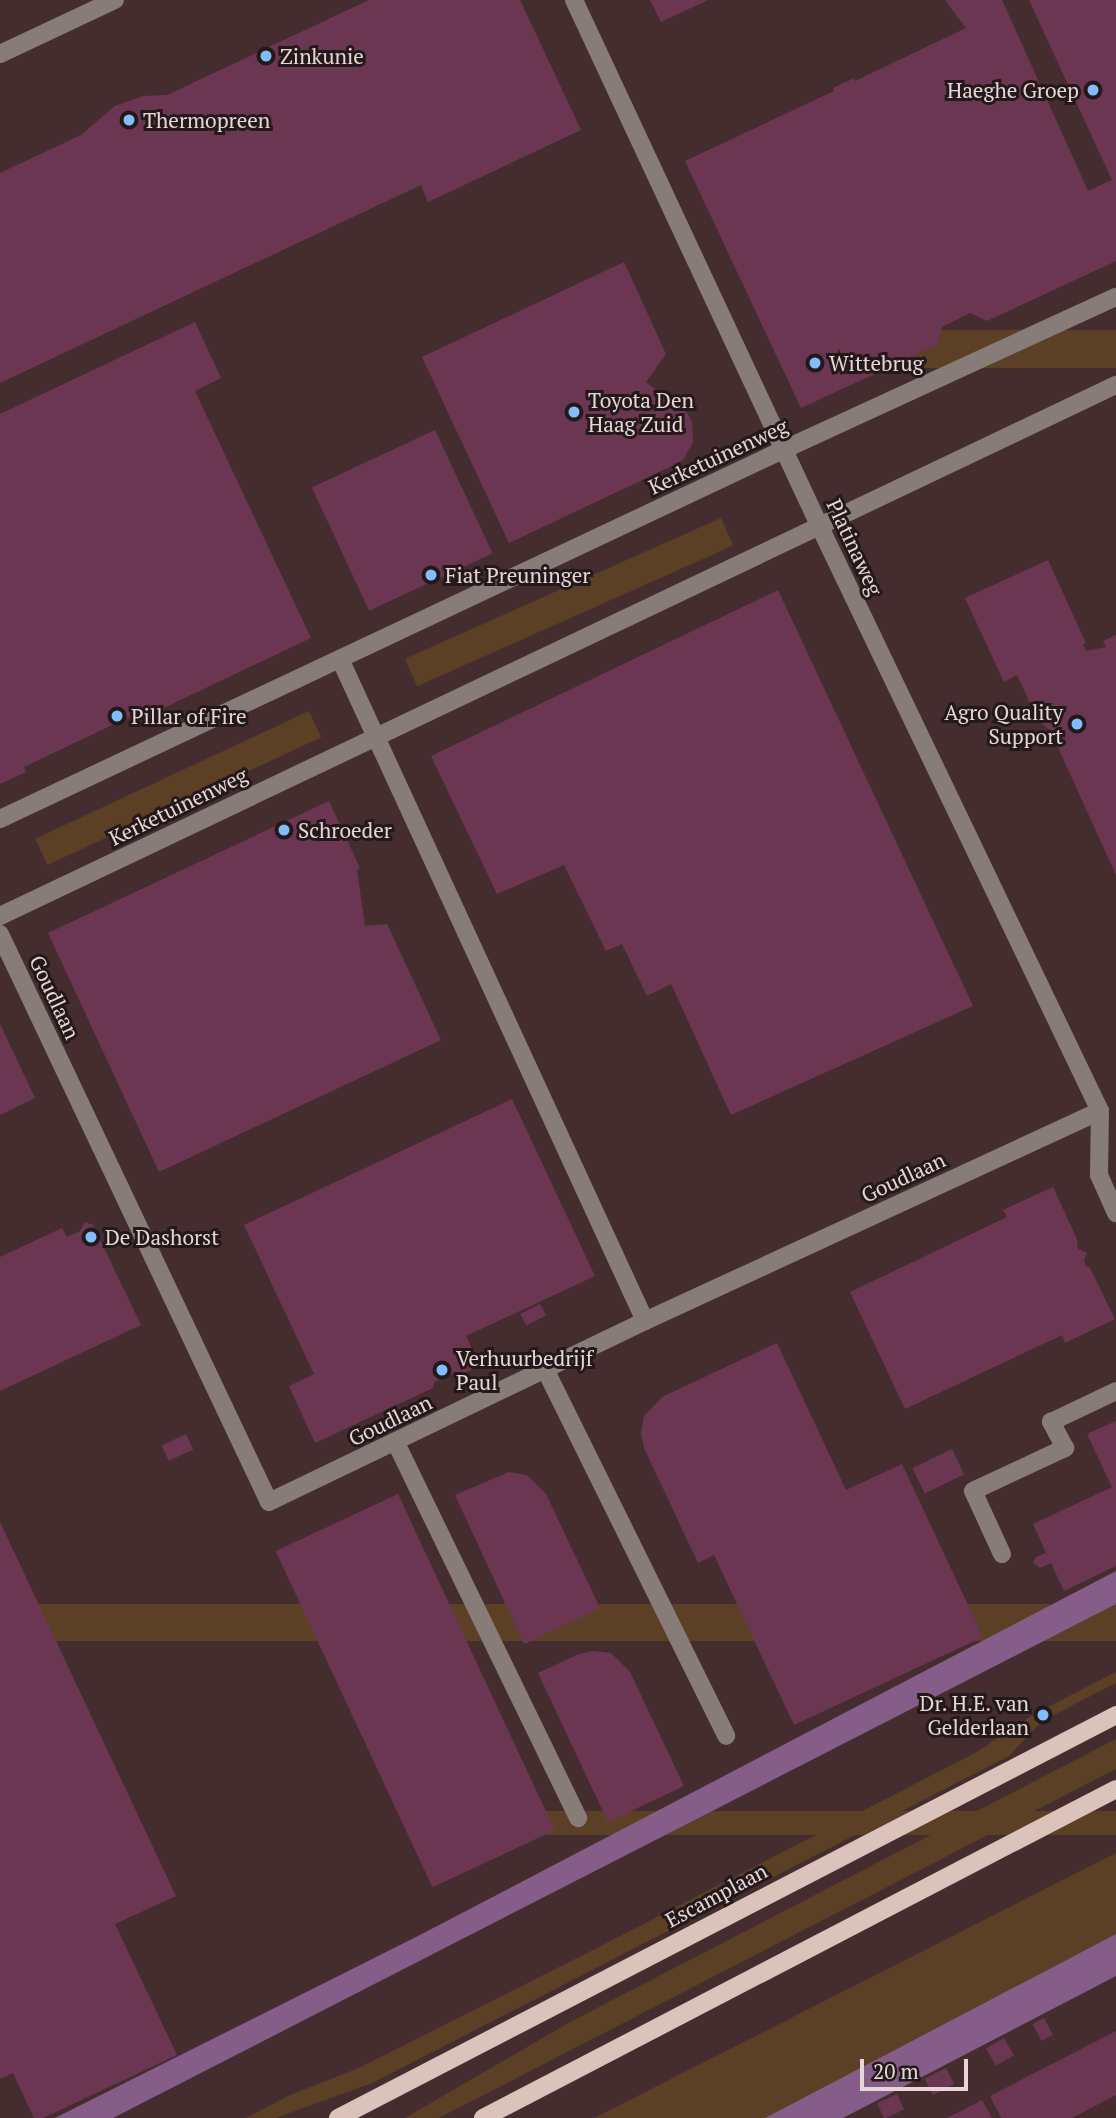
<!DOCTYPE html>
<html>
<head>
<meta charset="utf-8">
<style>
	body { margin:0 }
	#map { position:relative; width:1116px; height:2118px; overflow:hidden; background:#452d2f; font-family:"PT Serif",serif }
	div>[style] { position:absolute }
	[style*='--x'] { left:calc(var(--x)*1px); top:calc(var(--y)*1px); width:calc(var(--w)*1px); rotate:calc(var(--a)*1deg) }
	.green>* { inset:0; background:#5b4026; transform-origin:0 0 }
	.water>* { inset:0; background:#865d89 }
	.building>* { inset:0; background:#6b3652; transform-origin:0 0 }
	.minor>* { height:18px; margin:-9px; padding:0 9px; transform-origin:9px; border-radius:9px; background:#887c78 }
	.major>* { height:18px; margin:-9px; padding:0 9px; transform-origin:9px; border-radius:9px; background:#dbc3bb }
	.dots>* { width:19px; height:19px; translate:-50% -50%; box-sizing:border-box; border:4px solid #24191a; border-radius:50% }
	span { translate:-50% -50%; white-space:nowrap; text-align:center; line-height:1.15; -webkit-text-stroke:6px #24191a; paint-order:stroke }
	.poi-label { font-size:21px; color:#e6d6d7 }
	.left { translate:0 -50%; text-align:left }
	.right { translate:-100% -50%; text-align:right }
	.street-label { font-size:21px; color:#e6d6d7 }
	.scale { position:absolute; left:860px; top:2059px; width:108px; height:32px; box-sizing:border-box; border:4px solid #e6d6d7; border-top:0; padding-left:9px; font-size:21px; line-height:24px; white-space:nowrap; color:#e6d6d7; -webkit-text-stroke:5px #24191a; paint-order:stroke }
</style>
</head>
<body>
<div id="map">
	<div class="green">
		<i style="left:1116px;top:330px;width:38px;height:264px;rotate:90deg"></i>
		<i style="left:721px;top:518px;width:30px;height:346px;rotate:66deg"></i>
		<i style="left:309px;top:711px;width:29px;height:302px;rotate:65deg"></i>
		<i style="left:1116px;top:1604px;width:37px;height:1127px;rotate:90deg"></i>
		<i style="clip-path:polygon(1116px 1672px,1116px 1683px,1042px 1721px,1009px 1756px,372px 2083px,276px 2118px,246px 2118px,290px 2095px,359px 2068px,595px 1949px,975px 1753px,1036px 1713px)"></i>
		<i style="clip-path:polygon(1116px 1739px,1116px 1769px,439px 2118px,405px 2118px,572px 2021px)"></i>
		<i style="left:1116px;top:1811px;width:24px;height:673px;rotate:90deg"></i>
		<i style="clip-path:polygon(1116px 1853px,1116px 1934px,765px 2118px,594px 2118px)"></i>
	</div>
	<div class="water">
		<i style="clip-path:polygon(1116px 1571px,1116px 1604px,113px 2118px,55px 2118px,418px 1936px)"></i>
		<i style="clip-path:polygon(1116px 1934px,1116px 1976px,843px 2118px,765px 2118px)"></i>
	</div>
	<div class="building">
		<i style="clip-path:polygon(369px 0,520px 0,581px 130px,428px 202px,421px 185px,0 383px,0 173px,81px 135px,115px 106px,143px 96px,167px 95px)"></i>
		<i style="clip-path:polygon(650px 0,708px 0,661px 22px)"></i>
		<i style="clip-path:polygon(945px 0,1002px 0,1088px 191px,1112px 180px,1029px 0,1116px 0,1116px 261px,987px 321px,970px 313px,942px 327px,937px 345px,801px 408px,685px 161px,834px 91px,833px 88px,854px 78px,855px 81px,966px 28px)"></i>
		<i style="clip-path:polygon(624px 262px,666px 354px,646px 382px,687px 413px,692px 422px,693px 442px,683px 460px,674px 465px,509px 543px,422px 357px)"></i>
		<i style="clip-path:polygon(195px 322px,221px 378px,195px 391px,311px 638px,132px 723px,129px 717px,24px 767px,26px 772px,0 784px,0 414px)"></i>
		<i style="left:435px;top:430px;width:136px;height:136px;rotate:65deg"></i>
		<i style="clip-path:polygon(1048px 560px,1086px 643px,1083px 644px,1086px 651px,1106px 647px,1103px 641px,1116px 635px,1116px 875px,1050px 730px,1039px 722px,1017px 675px,1004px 682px,965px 598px)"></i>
		<i style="clip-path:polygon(778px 590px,973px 1006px,731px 1115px,671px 984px,647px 996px,622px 944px,606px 951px,564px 865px,497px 894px,431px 756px)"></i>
		<i style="clip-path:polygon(329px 801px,360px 868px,357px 870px,365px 926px,387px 924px,441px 1040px,159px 1172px,48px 933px)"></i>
		<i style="clip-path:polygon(0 1024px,35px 1098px,0 1115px)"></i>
		<i style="clip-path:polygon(512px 1099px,595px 1276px,466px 1336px,480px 1366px,455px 1377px,453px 1373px,434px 1382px,433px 1388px,315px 1443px,289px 1386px,314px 1374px,244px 1225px)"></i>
		<i style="clip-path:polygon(1053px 1187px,1077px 1239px,1078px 1249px,1087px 1253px,1084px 1261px,1086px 1266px,1090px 1268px,1115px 1319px,1065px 1343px,1062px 1335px,905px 1409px,850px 1292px,1007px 1217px,1003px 1210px)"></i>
		<i style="clip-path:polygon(85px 1222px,93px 1225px,141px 1325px,0 1391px,0 1257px,62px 1228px,67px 1237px,80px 1231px)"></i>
		<i style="left:540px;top:1304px;width:13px;height:22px;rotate:63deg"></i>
		<i style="clip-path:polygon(777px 1343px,846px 1490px,902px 1464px,983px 1637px,794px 1725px,714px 1555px,698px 1563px,644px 1448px,641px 1434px,644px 1416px,662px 1397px)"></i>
		<i style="clip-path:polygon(1116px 1421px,1116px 1566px,1064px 1591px,1051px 1563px,1040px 1568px,1033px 1563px,1036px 1557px,1046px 1553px,1033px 1524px,1112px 1487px,1087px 1434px)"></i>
		<i style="left:186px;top:1434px;width:17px;height:27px;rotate:65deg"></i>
		<i style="left:952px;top:1449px;width:28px;height:44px;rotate:64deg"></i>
		<i style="clip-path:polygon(509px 1472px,527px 1475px,546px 1494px,600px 1608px,524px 1644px,455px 1495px)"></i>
		<i style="left:398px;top:1494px;width:371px;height:135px;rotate:65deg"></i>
		<i style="clip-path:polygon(0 1522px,176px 1896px,115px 1924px,177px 2055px,43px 2118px,34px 2118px,13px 2073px,0 2079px)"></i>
		<i style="clip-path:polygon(593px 1651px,611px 1653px,630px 1672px,684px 1786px,608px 1822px,538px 1673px,579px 1654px)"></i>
		<i style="left:1044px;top:2018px;width:19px;height:13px;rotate:62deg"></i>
		<i style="clip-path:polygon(1116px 2031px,1116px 2095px,1072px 2118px,1001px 2118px,990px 2096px)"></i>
		<i style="left:1004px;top:2038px;width:20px;height:21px;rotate:60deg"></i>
		<i style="left:946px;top:2068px;width:18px;height:24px;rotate:63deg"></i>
		<i style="left:897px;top:2094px;width:17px;height:22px;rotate:65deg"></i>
		<i style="clip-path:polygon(982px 2100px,992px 2118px,947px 2118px,957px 2113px)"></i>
	</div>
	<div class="minor">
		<i style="--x:574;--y:0;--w:579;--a:64.98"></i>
		<i style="--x:819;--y:525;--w:650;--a:64.38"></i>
		<i style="--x:1100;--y:1111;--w:64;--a:90.9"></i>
		<i style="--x:1099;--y:1175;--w:42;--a:65.9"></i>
		<i style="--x:0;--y:54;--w:127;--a:-25.2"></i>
		<i style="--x:340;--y:659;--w:729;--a:65.26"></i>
		<i style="--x:0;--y:819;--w:868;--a:-25.24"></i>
		<i style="--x:785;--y:449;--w:364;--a:-24.7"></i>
		<i style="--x:0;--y:916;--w:1236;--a:-25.45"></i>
		<i style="--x:0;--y:934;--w:628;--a:64.66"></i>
		<i style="--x:269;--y:1502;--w:417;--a:-25.7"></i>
		<i style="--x:645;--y:1321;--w:501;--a:-24.78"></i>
		<i style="--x:545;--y:1369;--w:409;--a:63.7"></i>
		<i style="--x:396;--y:1443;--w:417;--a:64.1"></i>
		<i style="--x:1002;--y:1554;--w:69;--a:-114.7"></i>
		<i style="--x:973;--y:1491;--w:102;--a:-25.1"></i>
		<i style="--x:1065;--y:1448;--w:30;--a:-118"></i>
		<i style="--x:1051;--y:1422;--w:72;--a:-25.5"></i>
	</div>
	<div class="major">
		<i style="--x:338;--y:2118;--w:876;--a:-27.38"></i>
		<i style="--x:483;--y:2118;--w:713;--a:-27.46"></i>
	</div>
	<div class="dots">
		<i style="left:266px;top:56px;background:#80bdfa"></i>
		<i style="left:1093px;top:90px;background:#80bdfa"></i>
		<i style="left:129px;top:120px;background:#80bdfa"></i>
		<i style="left:815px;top:363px;background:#80bdfa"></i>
		<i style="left:574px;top:412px;background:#80bdfa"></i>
		<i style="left:431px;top:575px;background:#80bdfa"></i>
		<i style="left:117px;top:716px;background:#80bdfa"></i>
		<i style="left:1077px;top:724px;background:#80bdfa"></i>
		<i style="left:284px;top:830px;background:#80bdfa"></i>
		<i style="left:91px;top:1237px;background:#80bdfa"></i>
		<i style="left:442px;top:1370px;background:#80bdfa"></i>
		<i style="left:1043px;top:1715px;background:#80bdfa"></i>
	</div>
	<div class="poi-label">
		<span class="left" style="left:280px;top:56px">Zinkunie</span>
		<span class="right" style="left:1079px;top:90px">Haeghe Groep</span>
		<span class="left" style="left:143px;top:120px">Thermopreen</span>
		<span class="left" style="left:829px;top:363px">Wittebrug</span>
		<span class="left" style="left:588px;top:412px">Toyota Den<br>Haag Zuid</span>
		<span class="left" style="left:445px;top:575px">Fiat Preuninger</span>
		<span class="right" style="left:1063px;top:724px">Agro Quality<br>Support</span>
		<span class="left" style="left:131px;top:716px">Pillar of Fire</span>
		<span class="left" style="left:298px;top:830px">Schroeder</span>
		<span class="left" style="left:105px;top:1237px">De Dashorst</span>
		<span class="left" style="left:456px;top:1370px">Verhuurbedrijf<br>Paul</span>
		<span class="right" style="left:1029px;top:1715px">Dr. H.E. van<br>Gelderlaan</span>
	</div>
	<div class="street-label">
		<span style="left:718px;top:456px;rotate:-25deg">Kerketuinenweg</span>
		<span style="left:855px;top:547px;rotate:65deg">Platinaweg</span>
		<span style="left:178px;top:806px;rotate:-26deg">Kerketuinenweg</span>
		<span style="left:55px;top:997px;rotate:65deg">Goudlaan</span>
		<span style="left:903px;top:1177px;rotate:-25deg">Goudlaan</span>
		<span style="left:390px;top:1420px;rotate:-26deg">Goudlaan</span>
		<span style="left:716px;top:1895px;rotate:-28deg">Escamplaan</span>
	</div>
	<div class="scale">20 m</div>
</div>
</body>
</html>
